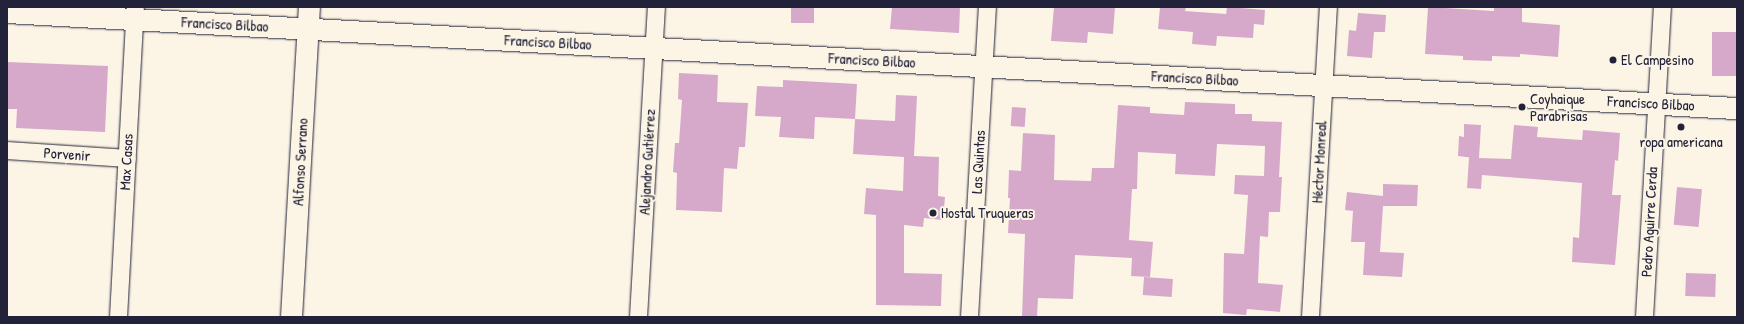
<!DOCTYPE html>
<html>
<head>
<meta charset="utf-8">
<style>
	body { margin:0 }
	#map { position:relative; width:1744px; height:324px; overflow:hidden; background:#fcf5e5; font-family:"Patrick Hand",sans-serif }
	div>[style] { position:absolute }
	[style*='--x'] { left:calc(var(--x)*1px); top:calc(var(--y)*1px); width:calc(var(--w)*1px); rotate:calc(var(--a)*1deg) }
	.building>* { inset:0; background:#d6a9cb; transform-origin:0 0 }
	.roads { filter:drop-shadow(0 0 1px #22223b) drop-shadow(0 0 1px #22223b) }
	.minor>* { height:17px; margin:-8.5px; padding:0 8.5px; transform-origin:8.5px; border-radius:8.5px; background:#fcf5e5 }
	.tertiary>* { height:21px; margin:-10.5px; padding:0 10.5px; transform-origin:10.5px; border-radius:10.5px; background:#fcf5e5 }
	.dots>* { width:11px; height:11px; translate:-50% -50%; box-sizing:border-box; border:2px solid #fcf5e5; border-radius:50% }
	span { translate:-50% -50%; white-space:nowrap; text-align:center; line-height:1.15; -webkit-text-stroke:4px #fcf5e5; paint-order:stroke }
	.street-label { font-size:15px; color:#22223b }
	.poi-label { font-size:15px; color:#22223b }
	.left { translate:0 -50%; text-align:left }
	.frame { position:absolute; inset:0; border:8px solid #22223b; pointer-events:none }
</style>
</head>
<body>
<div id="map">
	<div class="building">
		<i style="left:791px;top:7px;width:23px;height:16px"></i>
		<i style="clip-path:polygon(892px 7px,960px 7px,959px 33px,890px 29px)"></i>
		<i style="clip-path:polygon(1054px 7px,1115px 7px,1113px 34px,1088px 32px,1087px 43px,1051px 41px)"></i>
		<i style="clip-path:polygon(1160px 7px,1186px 7px,1185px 11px,1226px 14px,1227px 7px,1265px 10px,1264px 25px,1254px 24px,1253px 38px,1217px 36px,1216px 46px,1192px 44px,1193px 32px,1158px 29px)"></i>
		<i style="clip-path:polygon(1428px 7px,1494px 11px,1494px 7px,1522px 7px,1522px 22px,1560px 25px,1558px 57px,1520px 54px,1520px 57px,1492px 56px,1492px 61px,1463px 60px,1463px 56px,1425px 54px)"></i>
		<i style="clip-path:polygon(1358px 13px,1386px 15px,1385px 32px,1374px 32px,1372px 58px,1347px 56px,1349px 30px,1356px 31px)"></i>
		<i style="left:1712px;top:32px;width:25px;height:44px"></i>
		<i style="clip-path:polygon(7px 62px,108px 66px,105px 132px,16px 128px,17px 109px,7px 109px)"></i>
		<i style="clip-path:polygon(679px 73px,718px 75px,717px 102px,748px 103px,745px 147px,739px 147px,737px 169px,724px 168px,722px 212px,676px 210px,677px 173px,673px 172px,675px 143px,679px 143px,682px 100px,678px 99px)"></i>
		<i style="clip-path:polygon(783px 80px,857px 84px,855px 119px,815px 117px,814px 139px,779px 137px,781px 117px,755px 116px,757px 86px,783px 87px)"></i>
		<i style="clip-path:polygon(896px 95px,917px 96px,914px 156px,939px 157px,938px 196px,945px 197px,943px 220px,924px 218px,923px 227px,904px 225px,904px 273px,942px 274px,941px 306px,876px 305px,876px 215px,864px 214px,866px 188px,903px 191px,904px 157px,853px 154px,855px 119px,895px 121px)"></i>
		<i style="clip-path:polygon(1185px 102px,1235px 104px,1235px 114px,1252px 114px,1252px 121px,1282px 122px,1279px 177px,1282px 177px,1280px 212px,1269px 212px,1268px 237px,1260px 236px,1258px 283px,1283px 285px,1280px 312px,1247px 309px,1246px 315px,1223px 313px,1224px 253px,1244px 254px,1248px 195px,1234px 194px,1235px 175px,1264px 176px,1265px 146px,1217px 144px,1215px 176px,1175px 174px,1176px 154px,1138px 152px,1137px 189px,1132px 189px,1129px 240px,1153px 242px,1150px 277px,1131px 276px,1132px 258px,1075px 255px,1073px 299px,1038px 298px,1037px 317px,1022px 317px,1025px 234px,1008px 233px,1010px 198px,1008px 198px,1009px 170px,1021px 171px,1023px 133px,1055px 135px,1054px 180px,1091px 181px,1092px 168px,1114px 168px,1118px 105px,1150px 107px,1150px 113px,1184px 115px)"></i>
		<i style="left:1012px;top:107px;width:14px;height:19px;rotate:4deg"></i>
		<i style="clip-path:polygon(1464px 124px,1481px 125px,1479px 158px,1511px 159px,1514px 125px,1538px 127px,1537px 137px,1582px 140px,1583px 130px,1620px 133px,1618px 161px,1615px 160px,1612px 195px,1621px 195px,1615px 265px,1572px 262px,1573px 237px,1579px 238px,1582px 183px,1482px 175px,1481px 189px,1467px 188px,1469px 157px,1474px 158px,1458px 156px,1459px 136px,1464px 137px)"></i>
		<i style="clip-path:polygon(1383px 184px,1418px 185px,1417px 206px,1383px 206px,1380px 252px,1404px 253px,1402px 277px,1363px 275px,1365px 242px,1351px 242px,1353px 211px,1345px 210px,1347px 192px,1383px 196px)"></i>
		<i style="left:1677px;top:187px;width:25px;height:38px;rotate:5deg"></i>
		<i style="left:1686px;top:273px;width:30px;height:23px;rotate:2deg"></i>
		<i style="left:1144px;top:277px;width:29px;height:18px;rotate:4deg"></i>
	</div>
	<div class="roads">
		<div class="minor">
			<i style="--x:7;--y:150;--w:120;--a:3.8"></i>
			<i style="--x:118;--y:317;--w:310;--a:-86.9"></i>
			<i style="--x:638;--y:317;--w:311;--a:-86.7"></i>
			<i style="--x:969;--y:317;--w:311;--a:-86.7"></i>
			<i style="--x:1310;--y:317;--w:311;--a:-86.7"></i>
			<i style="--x:1644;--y:317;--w:311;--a:-86.7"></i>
		</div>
		<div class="tertiary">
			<i style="--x:7;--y:12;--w:1733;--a:3.18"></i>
			<i style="--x:291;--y:317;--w:311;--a:-86.7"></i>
		</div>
	</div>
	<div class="dots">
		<i style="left:1613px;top:60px;background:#22223b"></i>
		<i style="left:1522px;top:107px;background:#22223b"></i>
		<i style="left:1681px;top:127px;background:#22223b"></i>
		<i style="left:933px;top:213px;background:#22223b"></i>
	</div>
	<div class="street-label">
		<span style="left:225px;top:24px;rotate:3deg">Francisco Bilbao</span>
		<span style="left:548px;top:42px;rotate:3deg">Francisco Bilbao</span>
		<span style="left:872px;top:60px;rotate:3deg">Francisco Bilbao</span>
		<span style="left:1195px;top:78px;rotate:3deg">Francisco Bilbao</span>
		<span style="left:1651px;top:103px;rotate:3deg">Francisco Bilbao</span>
		<span style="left:67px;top:154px;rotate:4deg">Porvenir</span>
		<span style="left:126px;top:162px;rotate:-87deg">Max Casas</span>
		<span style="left:300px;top:162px;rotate:-87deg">Alfonso Serrano</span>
		<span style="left:647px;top:162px;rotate:-87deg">Alejandro Gutiérrez</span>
		<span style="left:978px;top:162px;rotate:-87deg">Las Quintas</span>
		<span style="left:1319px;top:162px;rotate:-87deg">Héctor Monreal</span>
		<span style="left:1649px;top:222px;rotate:-87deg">Pedro Aguirre Cerda</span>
	</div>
	<div class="poi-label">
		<span class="left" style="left:1621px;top:60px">El Campesino</span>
		<span class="left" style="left:1530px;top:107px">Coyhaique<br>Parabrisas</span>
		<span style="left:1681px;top:142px">ropa americana</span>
		<span class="left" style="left:941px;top:213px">Hostal Truqueras</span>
	</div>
	<div class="frame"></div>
</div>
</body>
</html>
